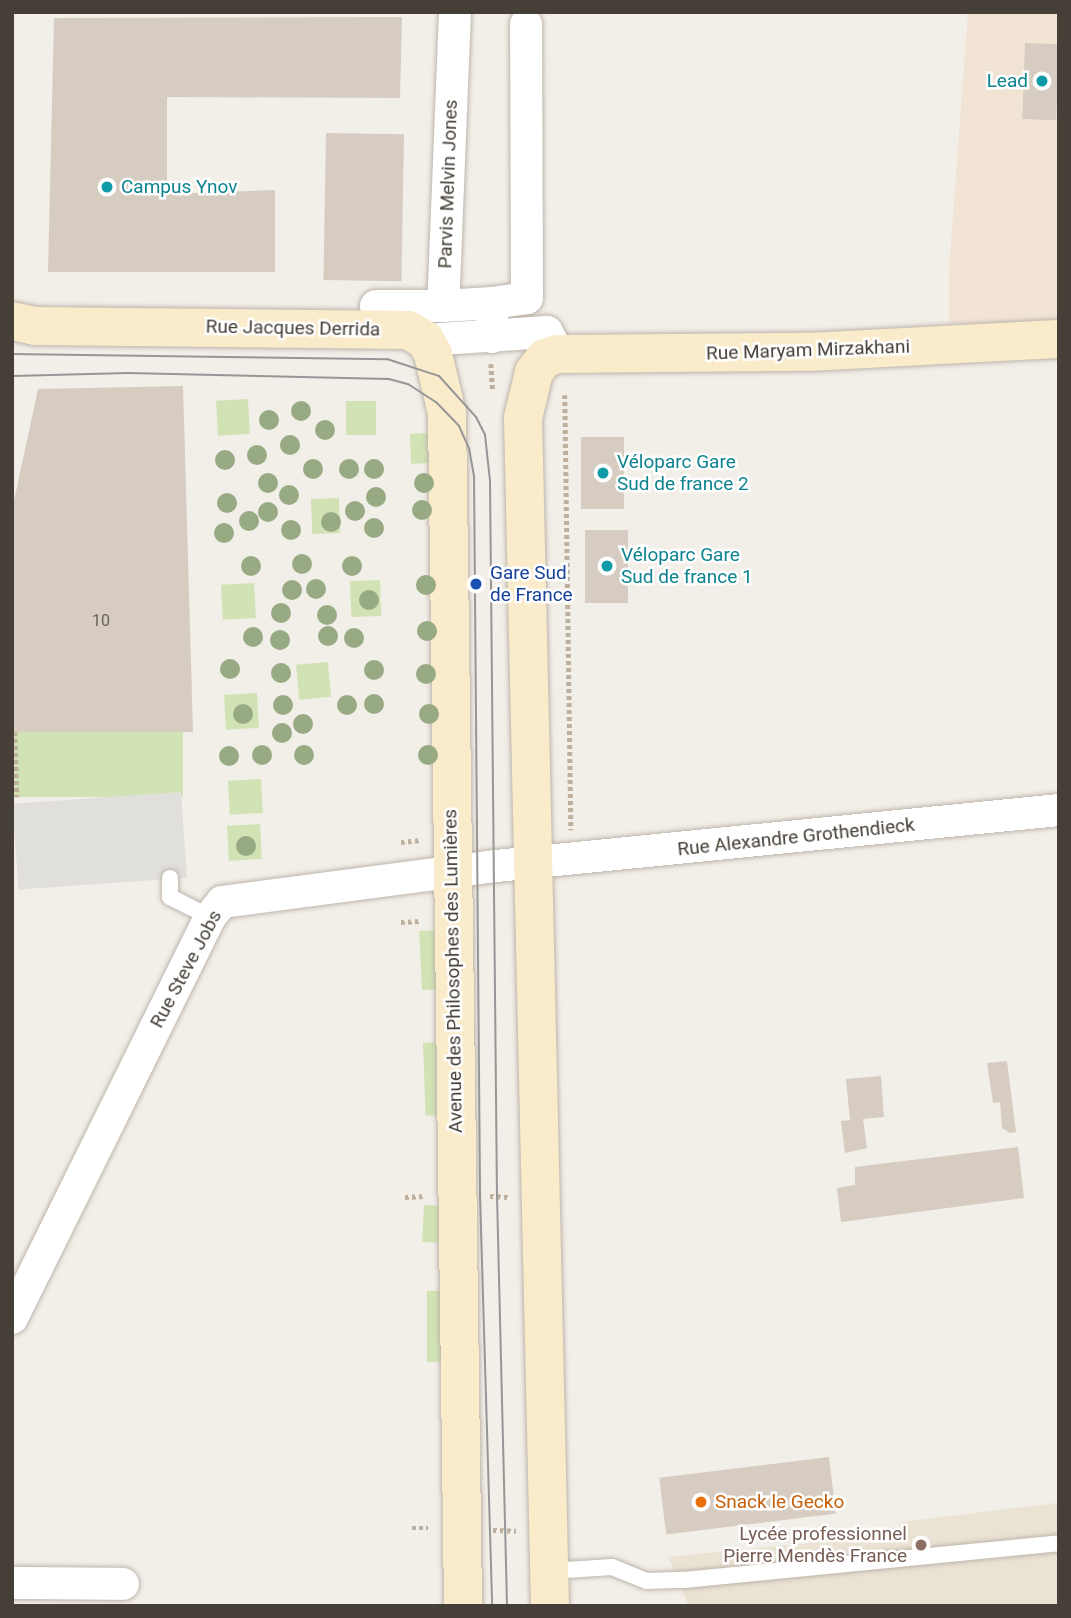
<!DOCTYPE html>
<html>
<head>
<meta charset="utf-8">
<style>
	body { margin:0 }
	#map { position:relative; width:1071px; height:1618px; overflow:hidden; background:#f2eee8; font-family:Roboto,sans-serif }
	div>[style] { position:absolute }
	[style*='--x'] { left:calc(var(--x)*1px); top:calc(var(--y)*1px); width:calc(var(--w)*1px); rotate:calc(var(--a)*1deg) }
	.commercial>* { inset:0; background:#f2e4d5 }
	.education>* { inset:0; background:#eae2d3 }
	.green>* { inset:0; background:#d1e3b4; transform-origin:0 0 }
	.parking>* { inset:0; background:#e1dfdc; transform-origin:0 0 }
	.building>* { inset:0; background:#d6ccc1; transform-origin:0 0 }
	.path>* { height:4.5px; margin-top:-2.25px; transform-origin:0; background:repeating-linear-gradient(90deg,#bdb09e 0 3.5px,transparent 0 7px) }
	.roads { filter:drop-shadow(0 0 2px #bdb5ab) drop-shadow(0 0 2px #bdb5ab) }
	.lane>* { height:16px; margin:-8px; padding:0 8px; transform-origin:8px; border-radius:8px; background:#fff }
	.street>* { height:32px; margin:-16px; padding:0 16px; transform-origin:16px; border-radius:16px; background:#fff }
	.secondary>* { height:38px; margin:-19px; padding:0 19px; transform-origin:19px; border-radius:19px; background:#faebca }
	.tram>* { height:2px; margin:-1px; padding:0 1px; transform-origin:1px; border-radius:1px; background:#969696 }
	.trees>* { width:20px; height:20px; margin:-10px; border-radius:50%; background:#97aa83 }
	.dots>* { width:19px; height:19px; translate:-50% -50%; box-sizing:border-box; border:4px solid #fff; border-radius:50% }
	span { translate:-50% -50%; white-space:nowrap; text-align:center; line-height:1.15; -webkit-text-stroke:5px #fff; paint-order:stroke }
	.number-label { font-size:16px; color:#69625a }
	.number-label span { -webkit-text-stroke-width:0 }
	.culture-label { font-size:19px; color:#0d838f }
	.right { translate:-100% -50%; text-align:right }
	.left { translate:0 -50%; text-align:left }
	.street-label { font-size:19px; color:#453f37 }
	.transit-label { font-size:19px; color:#164399 }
	.food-label { font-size:19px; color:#c56008 }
	.education-label { font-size:19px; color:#785e54 }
	.frame { position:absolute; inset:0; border:14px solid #453f37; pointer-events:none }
</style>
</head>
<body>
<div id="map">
	<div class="commercial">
		<i style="clip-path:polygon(968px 12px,1059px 12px,1059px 323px,949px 323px,949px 269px)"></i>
	</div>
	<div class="education">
		<i style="clip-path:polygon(1057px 1503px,1059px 1606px,689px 1606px,668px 1557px,899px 1534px,901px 1522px)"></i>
	</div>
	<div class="green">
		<i style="left:248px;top:399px;width:35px;height:32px;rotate:87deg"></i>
		<i style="left:346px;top:401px;width:30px;height:34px"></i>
		<i style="left:431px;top:433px;width:30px;height:21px;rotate:88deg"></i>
		<i style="left:339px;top:498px;width:35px;height:28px;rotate:88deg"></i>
		<i style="left:380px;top:580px;width:36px;height:30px;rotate:88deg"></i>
		<i style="left:254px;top:583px;width:35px;height:33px;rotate:87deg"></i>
		<i style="left:328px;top:662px;width:35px;height:32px;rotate:85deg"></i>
		<i style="left:257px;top:693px;width:35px;height:33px;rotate:87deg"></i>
		<i style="left:12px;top:732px;width:171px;height:65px"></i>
		<i style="left:261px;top:779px;width:34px;height:33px;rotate:87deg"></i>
		<i style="left:260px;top:824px;width:35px;height:33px;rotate:87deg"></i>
		<i style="left:440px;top:930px;width:59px;height:21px;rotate:87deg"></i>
		<i style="left:446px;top:1042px;width:73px;height:23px;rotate:88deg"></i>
		<i style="left:424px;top:1205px;width:22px;height:37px;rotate:3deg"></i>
		<i style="left:427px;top:1291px;width:23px;height:71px"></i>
	</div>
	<div class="parking">
		<i style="left:181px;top:792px;width:86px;height:169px;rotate:86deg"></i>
	</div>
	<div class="building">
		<i style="clip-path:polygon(402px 17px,400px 98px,167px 97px,167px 194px,275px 190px,275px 272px,48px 272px,54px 18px)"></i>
		<i style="left:1025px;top:43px;width:34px;height:76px;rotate:2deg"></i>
		<i style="left:326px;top:133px;width:78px;height:147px;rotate:1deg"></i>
		<i style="clip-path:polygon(183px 386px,193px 732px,12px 732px,12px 510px,38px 389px)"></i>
		<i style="left:581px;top:437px;width:43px;height:72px"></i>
		<i style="left:585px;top:530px;width:43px;height:73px"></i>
		<i style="clip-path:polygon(1007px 1061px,1016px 1132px,1010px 1133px,1002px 1128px,1000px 1102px,993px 1103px,987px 1063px)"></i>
		<i style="clip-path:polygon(881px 1076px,884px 1117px,863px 1119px,867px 1148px,845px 1153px,841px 1121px,850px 1120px,846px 1079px)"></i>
		<i style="clip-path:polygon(1018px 1147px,1024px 1198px,841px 1222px,837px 1188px,855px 1185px,855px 1167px)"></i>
		<i style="left:829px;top:1457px;width:57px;height:171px;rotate:83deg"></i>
	</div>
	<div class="path">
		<i style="--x:491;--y:364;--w:27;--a:86"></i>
		<i style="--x:565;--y:395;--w:435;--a:89.2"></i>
		<i style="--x:15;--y:732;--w:65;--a:88.2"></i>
		<i style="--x:401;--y:842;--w:20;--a:-6"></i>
		<i style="--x:401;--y:922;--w:20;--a:-3"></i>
		<i style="--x:490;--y:1196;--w:19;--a:3"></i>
		<i style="--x:405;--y:1197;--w:20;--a:-3"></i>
		<i style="--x:412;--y:1528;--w:16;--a:0"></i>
		<i style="--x:493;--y:1530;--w:23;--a:2"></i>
	</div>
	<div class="roads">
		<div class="lane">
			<i style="--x:170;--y:878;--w:19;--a:90"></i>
			<i style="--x:170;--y:897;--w:45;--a:26.6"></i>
			<i style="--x:551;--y:1571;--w:61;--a:-3.8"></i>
			<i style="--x:612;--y:1567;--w:37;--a:22"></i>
			<i style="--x:646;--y:1581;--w:38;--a:-2"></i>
			<i style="--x:684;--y:1580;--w:377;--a:-5.6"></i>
		</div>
		<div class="street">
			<i style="--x:455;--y:12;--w:294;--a:92.3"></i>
			<i style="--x:443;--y:306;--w:49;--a:-3.5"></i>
			<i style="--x:376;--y:306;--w:67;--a:0"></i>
			<i style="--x:492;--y:337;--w:34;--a:-90"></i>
			<i style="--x:492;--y:303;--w:35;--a:-8"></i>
			<i style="--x:527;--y:298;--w:274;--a:-90.2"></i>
			<i style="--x:425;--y:340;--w:122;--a:-3.8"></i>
			<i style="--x:547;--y:332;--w:25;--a:63"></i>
			<i style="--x:12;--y:1318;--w:447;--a:-63.7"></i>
			<i style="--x:210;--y:917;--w:19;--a:-51"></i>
			<i style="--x:222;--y:902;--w:276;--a:-7.5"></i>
			<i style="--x:496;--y:866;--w:566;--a:-5.68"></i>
			<i style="--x:12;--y:1583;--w:111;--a:0.5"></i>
		</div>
		<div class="secondary">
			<i style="--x:12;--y:321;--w:24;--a:12"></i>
			<i style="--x:35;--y:326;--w:373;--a:0.6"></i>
			<i style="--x:408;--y:330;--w:20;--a:30"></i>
			<i style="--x:425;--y:340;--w:16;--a:60"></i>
			<i style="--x:433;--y:354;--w:61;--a:76.7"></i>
			<i style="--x:447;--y:413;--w:1193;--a:89.23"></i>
			<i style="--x:550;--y:1606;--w:1188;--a:-91.3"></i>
			<i style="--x:523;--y:418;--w:47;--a:-76.6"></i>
			<i style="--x:534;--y:372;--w:18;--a:-52"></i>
			<i style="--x:545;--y:358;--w:14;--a:-17"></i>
			<i style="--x:558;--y:354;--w:251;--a:-0.5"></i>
			<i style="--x:809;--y:352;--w:250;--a:-3"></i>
		</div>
	</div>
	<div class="tram">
		<i style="--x:12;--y:354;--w:375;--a:0.8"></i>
		<i style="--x:387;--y:359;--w:55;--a:18.1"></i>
		<i style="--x:439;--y:376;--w:55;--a:47.9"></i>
		<i style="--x:476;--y:417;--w:20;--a:63"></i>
		<i style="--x:485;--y:435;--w:46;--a:83.8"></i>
		<i style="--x:490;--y:481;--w:715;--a:89.44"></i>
		<i style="--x:497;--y:1196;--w:410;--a:88.6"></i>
		<i style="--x:12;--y:376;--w:116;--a:-1.5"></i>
		<i style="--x:128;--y:373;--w:261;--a:1.3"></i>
		<i style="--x:389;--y:379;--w:20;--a:15"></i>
		<i style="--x:408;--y:384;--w:33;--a:33"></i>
		<i style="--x:436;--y:402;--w:33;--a:46"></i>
		<i style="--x:459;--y:426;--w:24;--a:66"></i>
		<i style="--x:469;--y:448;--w:28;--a:80"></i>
		<i style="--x:474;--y:476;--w:719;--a:89.52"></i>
		<i style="--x:480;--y:1195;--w:411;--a:88.3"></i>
	</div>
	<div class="trees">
		<i style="left:301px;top:411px"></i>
		<i style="left:269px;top:420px"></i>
		<i style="left:325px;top:430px"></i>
		<i style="left:290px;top:445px"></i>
		<i style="left:257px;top:455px"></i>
		<i style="left:225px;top:460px"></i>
		<i style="left:313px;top:469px"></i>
		<i style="left:349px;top:469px"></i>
		<i style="left:374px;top:469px"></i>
		<i style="left:268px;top:483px"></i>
		<i style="left:424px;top:483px"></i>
		<i style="left:289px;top:495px"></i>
		<i style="left:376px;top:497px"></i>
		<i style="left:227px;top:503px"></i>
		<i style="left:422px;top:510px"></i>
		<i style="left:355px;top:511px"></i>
		<i style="left:268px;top:512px"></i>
		<i style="left:249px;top:521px"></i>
		<i style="left:331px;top:522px"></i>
		<i style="left:374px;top:528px"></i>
		<i style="left:291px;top:530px"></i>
		<i style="left:224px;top:533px"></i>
		<i style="left:302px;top:564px"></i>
		<i style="left:251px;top:566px"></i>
		<i style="left:352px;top:566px"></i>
		<i style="left:426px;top:585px"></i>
		<i style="left:316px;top:589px"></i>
		<i style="left:292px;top:590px"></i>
		<i style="left:369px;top:600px"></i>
		<i style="left:281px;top:613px"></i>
		<i style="left:327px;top:615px"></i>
		<i style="left:427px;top:631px"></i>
		<i style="left:328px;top:636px"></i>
		<i style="left:253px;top:637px"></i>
		<i style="left:354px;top:638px"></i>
		<i style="left:280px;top:640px"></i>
		<i style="left:230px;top:669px"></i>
		<i style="left:374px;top:670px"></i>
		<i style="left:281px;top:673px"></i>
		<i style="left:426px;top:674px"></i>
		<i style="left:374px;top:704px"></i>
		<i style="left:283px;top:705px"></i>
		<i style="left:347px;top:705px"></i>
		<i style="left:243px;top:714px"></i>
		<i style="left:429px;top:714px"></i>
		<i style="left:303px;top:724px"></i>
		<i style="left:282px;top:733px"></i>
		<i style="left:262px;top:755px"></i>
		<i style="left:304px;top:755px"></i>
		<i style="left:428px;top:755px"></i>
		<i style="left:229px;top:756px"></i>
		<i style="left:246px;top:846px"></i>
	</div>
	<div class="dots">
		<i style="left:1042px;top:81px;background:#0f9aa8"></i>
		<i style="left:107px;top:187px;background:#0f9aa8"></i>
		<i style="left:603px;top:473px;background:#0f9aa8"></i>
		<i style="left:607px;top:566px;background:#0f9aa8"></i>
		<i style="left:476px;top:584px;background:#1a4fb4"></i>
		<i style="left:701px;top:1502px;background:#e8710a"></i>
		<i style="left:921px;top:1545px;background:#8d6e63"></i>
	</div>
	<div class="number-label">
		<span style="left:101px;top:621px">10</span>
	</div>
	<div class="culture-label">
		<span class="right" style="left:1028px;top:81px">Lead</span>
		<span class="left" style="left:121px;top:187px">Campus Ynov</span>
		<span class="left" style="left:617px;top:473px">Véloparc Gare<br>Sud de france 2</span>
		<span class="left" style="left:621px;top:566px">Véloparc Gare<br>Sud de france 1</span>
	</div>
	<div class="street-label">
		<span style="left:448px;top:184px;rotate:-88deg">Parvis Melvin Jones</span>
		<span style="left:293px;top:328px;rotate:1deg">Rue Jacques Derrida</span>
		<span style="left:808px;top:350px;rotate:-2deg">Rue Maryam Mirzakhani</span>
		<span style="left:796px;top:837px;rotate:-6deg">Rue Alexandre Grothendieck</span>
		<span style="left:186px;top:969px;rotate:-62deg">Rue Steve Jobs</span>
		<span style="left:453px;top:971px;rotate:-91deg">Avenue des Philosophes des Lumières</span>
	</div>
	<div class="transit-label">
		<span class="left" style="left:490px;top:584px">Gare Sud<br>de France</span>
	</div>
	<div class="food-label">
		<span class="left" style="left:715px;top:1502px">Snack le Gecko</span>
	</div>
	<div class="education-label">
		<span class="right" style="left:907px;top:1545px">Lycée professionnel<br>Pierre Mendès France</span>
	</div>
	<div class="frame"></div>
</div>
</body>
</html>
